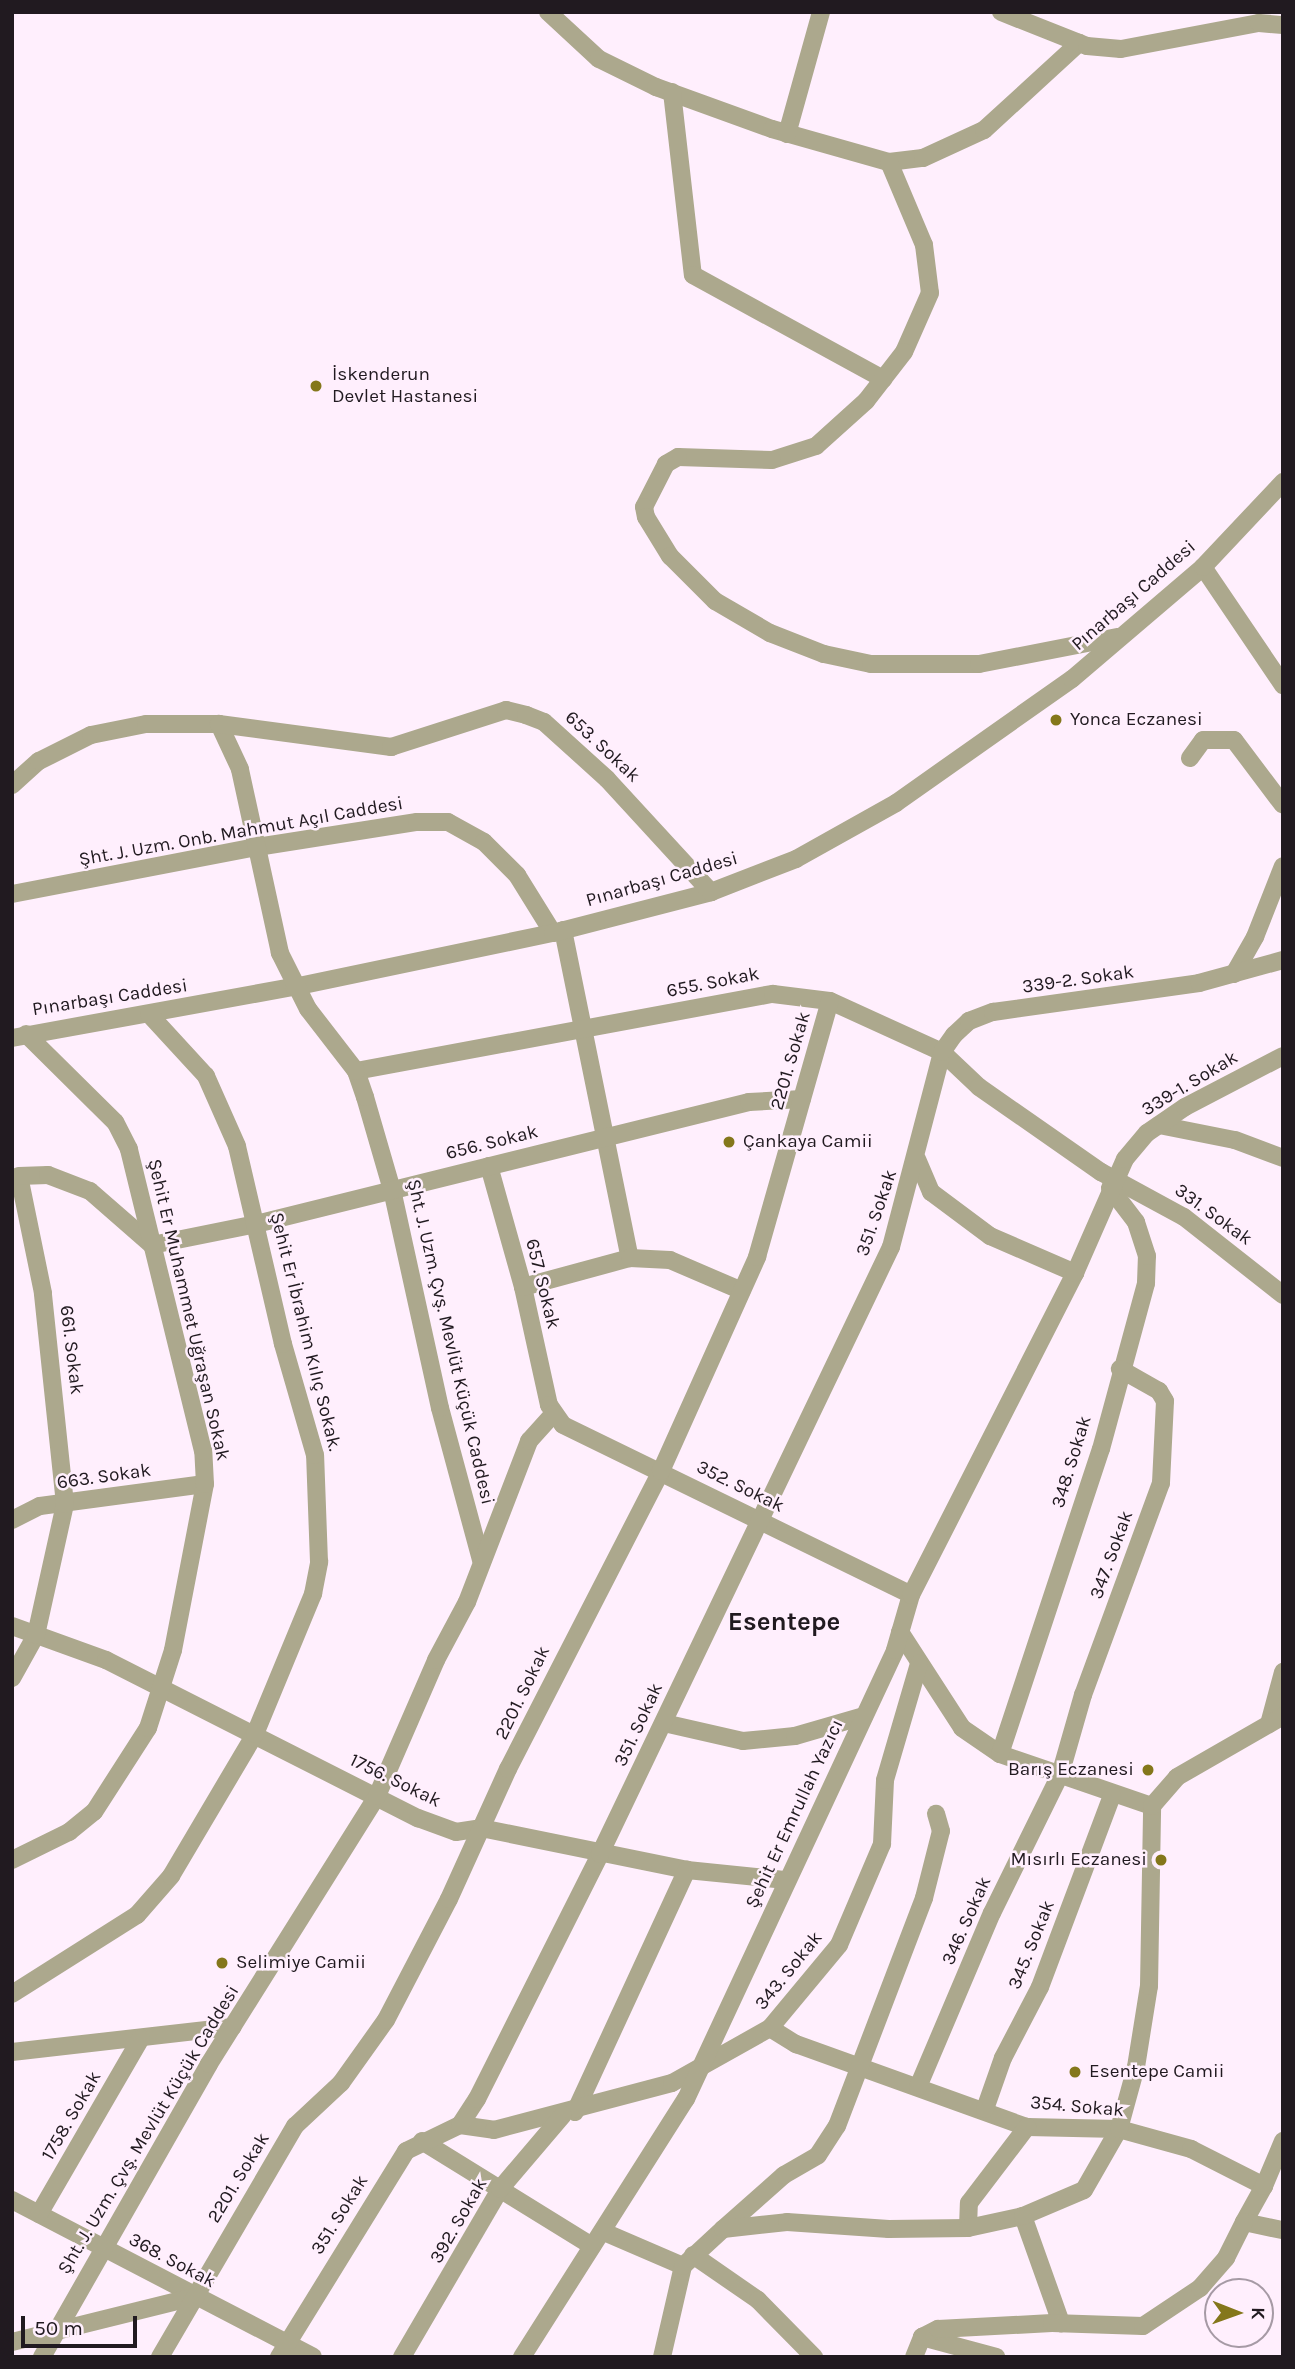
<!DOCTYPE html>
<html>
<head>
<meta charset="utf-8">
<style>
	body { margin:0 }
	#map { position:relative; width:1295px; height:2369px; overflow:hidden; background:#ffeffd; font-family:Karla,sans-serif }
	div>[style] { position:absolute }
	[style*='--x'] { left:calc(var(--x)*1px); top:calc(var(--y)*1px); width:calc(var(--w)*1px); rotate:calc(var(--a)*1deg) }
	.minor>* { height:18px; margin:-9px; padding:0 9px; transform-origin:9px; border-radius:9px; background:#aca88d }
	.dots>* { width:19px; height:19px; translate:-50% -50%; box-sizing:border-box; border:4px solid #ffeffd; border-radius:50% }
	span { translate:-50% -50%; white-space:nowrap; text-align:center; line-height:1.15; -webkit-text-stroke:5px #ffeffd; paint-order:stroke }
	.poi-label { font-size:19px; color:#211a20 }
	.left { translate:0 -50%; text-align:left }
	.right { translate:-100% -50%; text-align:right }
	.street-label { font-size:19px; color:#211a20 }
	.district-label { font-size:26px; color:#211a20; font-weight:700 }
	.frame { position:absolute; inset:0; border:14px solid #211a20; pointer-events:none }
	.north { position:absolute; left:1204px; top:2278px; width:70px; height:70px; box-sizing:border-box; background:#ffeffd; border:2px solid #a69aa5; border-radius:50%; rotate:91deg; font-size:19px; font-weight:700; line-height:28px; text-align:center; color:#211a20 }
	.north::after { content:''; display:block; margin:auto; width:24px; height:32px; background:#84771b; clip-path:polygon(50% 0,100% 100%,50% 72%,0 100%) }
	.scale { position:absolute; left:21px; top:2316px; width:116px; height:32px; box-sizing:border-box; border:4px solid #211a20; border-top:0; padding-left:9px; font-size:21px; line-height:24px; white-space:nowrap; color:#211a20; -webkit-text-stroke:5px #ffeffd; paint-order:stroke }
</style>
</head>
<body>
<div id="map">
	<div class="minor">
		<i style="--x:548;--y:12;--w:69;--a:42.7"></i>
		<i style="--x:599;--y:59;--w:64;--a:26.2"></i>
		<i style="--x:656;--y:87;--w:123;--a:19.9"></i>
		<i style="--x:772;--y:129;--w:122;--a:15.8"></i>
		<i style="--x:889;--y:162;--w:34;--a:-7"></i>
		<i style="--x:923;--y:158;--w:67;--a:-24.7"></i>
		<i style="--x:984;--y:130;--w:129;--a:-42.5"></i>
		<i style="--x:1001;--y:12;--w:92;--a:21.6"></i>
		<i style="--x:1087;--y:46;--w:34;--a:5"></i>
		<i style="--x:1121;--y:49;--w:140;--a:-10.7"></i>
		<i style="--x:1259;--y:23;--w:24;--a:5"></i>
		<i style="--x:672;--y:92;--w:184;--a:83.5"></i>
		<i style="--x:693;--y:275;--w:217;--a:28.7"></i>
		<i style="--x:787;--y:134;--w:127;--a:-74.4"></i>
		<i style="--x:889;--y:162;--w:90;--a:67.1"></i>
		<i style="--x:924;--y:245;--w:48;--a:82.9"></i>
		<i style="--x:930;--y:293;--w:64;--a:113.8"></i>
		<i style="--x:904;--y:352;--w:62;--a:127.8"></i>
		<i style="--x:866;--y:401;--w:67;--a:138"></i>
		<i style="--x:816;--y:446;--w:46;--a:162.3"></i>
		<i style="--x:772;--y:460;--w:94;--a:-178.2"></i>
		<i style="--x:678;--y:457;--w:14;--a:150"></i>
		<i style="--x:666;--y:464;--w:48;--a:117.1"></i>
		<i style="--x:644;--y:507;--w:10;--a:79"></i>
		<i style="--x:646;--y:517;--w:46;--a:58.4"></i>
		<i style="--x:670;--y:556;--w:64;--a:45"></i>
		<i style="--x:715;--y:601;--w:64;--a:30.2"></i>
		<i style="--x:770;--y:633;--w:58;--a:21.3"></i>
		<i style="--x:824;--y:654;--w:48;--a:12"></i>
		<i style="--x:871;--y:664;--w:108;--a:0"></i>
		<i style="--x:979;--y:664;--w:142;--a:-11"></i>
		<i style="--x:1203;--y:567;--w:143;--a:55.9"></i>
		<i style="--x:1190;--y:758;--w:22;--a:-54"></i>
		<i style="--x:1203;--y:740;--w:31;--a:0"></i>
		<i style="--x:1234;--y:740;--w:81;--a:53"></i>
		<i style="--x:12;--y:785;--w:36;--a:-42"></i>
		<i style="--x:39;--y:761;--w:58;--a:-26.6"></i>
		<i style="--x:91;--y:735;--w:56;--a:-11.3"></i>
		<i style="--x:146;--y:724;--w:73;--a:0"></i>
		<i style="--x:12;--y:894;--w:249;--a:-10.9"></i>
		<i style="--x:257;--y:847;--w:162;--a:-8.9"></i>
		<i style="--x:417;--y:822;--w:31;--a:0"></i>
		<i style="--x:448;--y:822;--w:41;--a:29.1"></i>
		<i style="--x:484;--y:842;--w:47;--a:45"></i>
		<i style="--x:517;--y:875;--w:68;--a:58.2"></i>
		<i style="--x:563;--y:930;--w:335;--a:78.5"></i>
		<i style="--x:1234;--y:974;--w:43;--a:-60.4"></i>
		<i style="--x:1255;--y:937;--w:76;--a:-68.5"></i>
		<i style="--x:12;--y:1038;--w:287;--a:-10.3"></i>
		<i style="--x:294;--y:987;--w:265;--a:-11.8"></i>
		<i style="--x:553;--y:933;--w:163;--a:-14.5"></i>
		<i style="--x:711;--y:892;--w:91;--a:-21.2"></i>
		<i style="--x:796;--y:859;--w:115;--a:-29.2"></i>
		<i style="--x:896;--y:803;--w:215;--a:-35.2"></i>
		<i style="--x:1072;--y:679;--w:172;--a:-40.5"></i>
		<i style="--x:1203;--y:567;--w:117;--a:-46.7"></i>
		<i style="--x:356;--y:1071;--w:424;--a:-10.5"></i>
		<i style="--x:773;--y:994;--w:57;--a:7"></i>
		<i style="--x:830;--y:1001;--w:123;--a:24.5"></i>
		<i style="--x:942;--y:1052;--w:51;--a:43.4"></i>
		<i style="--x:979;--y:1087;--w:149;--a:34.9"></i>
		<i style="--x:1101;--y:1172;--w:94;--a:28.5"></i>
		<i style="--x:1184;--y:1217;--w:126;--a:38.2"></i>
		<i style="--x:1159;--y:1125;--w:77;--a:11.2"></i>
		<i style="--x:1235;--y:1140;--w:51;--a:20.6"></i>
		<i style="--x:917;--y:1159;--w:36;--a:67"></i>
		<i style="--x:931;--y:1192;--w:74;--a:36.7"></i>
		<i style="--x:990;--y:1236;--w:93;--a:23.5"></i>
		<i style="--x:489;--y:1166;--w:126;--a:74.3"></i>
		<i style="--x:523;--y:1287;--w:121;--a:77.6"></i>
		<i style="--x:549;--y:1405;--w:24;--a:55"></i>
		<i style="--x:563;--y:1425;--w:387;--a:26"></i>
		<i style="--x:523;--y:1287;--w:111;--a:-15.2"></i>
		<i style="--x:630;--y:1258;--w:40;--a:2.9"></i>
		<i style="--x:670;--y:1260;--w:78;--a:23.3"></i>
		<i style="--x:12;--y:1520;--w:31;--a:-27"></i>
		<i style="--x:40;--y:1506;--w:166;--a:-7.6"></i>
		<i style="--x:481;--y:1560;--w:157;--a:-105.1"></i>
		<i style="--x:440;--y:1408;--w:223;--a:-102.4"></i>
		<i style="--x:392;--y:1190;--w:97;--a:-106.2"></i>
		<i style="--x:365;--y:1097;--w:28;--a:-109"></i>
		<i style="--x:356;--y:1071;--w:78;--a:-127.7"></i>
		<i style="--x:308;--y:1009;--w:63;--a:-116.6"></i>
		<i style="--x:280;--y:953;--w:188;--a:-102.3"></i>
		<i style="--x:240;--y:769;--w:50;--a:-115"></i>
		<i style="--x:219;--y:724;--w:174;--a:7.6"></i>
		<i style="--x:391;--y:747;--w:121;--a:-17.8"></i>
		<i style="--x:506;--y:710;--w:21;--a:14"></i>
		<i style="--x:526;--y:715;--w:19;--a:21"></i>
		<i style="--x:544;--y:722;--w:85;--a:42.1"></i>
		<i style="--x:607;--y:779;--w:154;--a:47.4"></i>
		<i style="--x:12;--y:1626;--w:100;--a:19.9"></i>
		<i style="--x:106;--y:1660;--w:350;--a:26.9"></i>
		<i style="--x:418;--y:1818;--w:40;--a:20.2"></i>
		<i style="--x:456;--y:1832;--w:25;--a:-9"></i>
		<i style="--x:481;--y:1828;--w:210;--a:11.5"></i>
		<i style="--x:687;--y:1870;--w:100;--a:5.8"></i>
		<i style="--x:900;--y:1632;--w:114;--a:57.1"></i>
		<i style="--x:962;--y:1728;--w:46;--a:34.4"></i>
		<i style="--x:1000;--y:1754;--w:161;--a:18.9"></i>
		<i style="--x:12;--y:1678;--w:49;--a:-60.8"></i>
		<i style="--x:36;--y:1635;--w:134;--a:-77.5"></i>
		<i style="--x:65;--y:1504;--w:212;--a:-96"></i>
		<i style="--x:43;--y:1293;--w:119;--a:-101.6"></i>
		<i style="--x:19;--y:1176;--w:29;--a:-2"></i>
		<i style="--x:48;--y:1175;--w:45;--a:20.9"></i>
		<i style="--x:90;--y:1191;--w:82;--a:41.1"></i>
		<i style="--x:152;--y:1245;--w:106;--a:-11.4"></i>
		<i style="--x:256;--y:1224;--w:508;--a:-13.9"></i>
		<i style="--x:749;--y:1102;--w:53;--a:-3.2"></i>
		<i style="--x:664;--y:1723;--w:81;--a:12.8"></i>
		<i style="--x:743;--y:1741;--w:52;--a:-5.5"></i>
		<i style="--x:795;--y:1736;--w:72;--a:-16.2"></i>
		<i style="--x:1269;--y:1724;--w:54;--a:-74.9"></i>
		<i style="--x:1000;--y:1754;--w:321;--a:-71.7"></i>
		<i style="--x:1101;--y:1449;--w:172;--a:-74.8"></i>
		<i style="--x:1146;--y:1283;--w:27;--a:-88"></i>
		<i style="--x:1147;--y:1256;--w:36;--a:-108"></i>
		<i style="--x:1136;--y:1222;--w:43;--a:-127.4"></i>
		<i style="--x:12;--y:1860;--w:64;--a:-26.2"></i>
		<i style="--x:69;--y:1832;--w:32;--a:-39"></i>
		<i style="--x:94;--y:1812;--w:100;--a:-57.3"></i>
		<i style="--x:148;--y:1728;--w:82;--a:-72.2"></i>
		<i style="--x:173;--y:1650;--w:169;--a:-79.1"></i>
		<i style="--x:205;--y:1484;--w:33;--a:-93"></i>
		<i style="--x:203;--y:1451;--w:311;--a:-103.8"></i>
		<i style="--x:129;--y:1149;--w:30;--a:-117"></i>
		<i style="--x:115;--y:1122;--w:125;--a:-135.3"></i>
		<i style="--x:12;--y:1994;--w:148;--a:-32.3"></i>
		<i style="--x:137;--y:1915;--w:52;--a:-48.9"></i>
		<i style="--x:171;--y:1876;--w:165;--a:-59.4"></i>
		<i style="--x:255;--y:1734;--w:152;--a:-67.5"></i>
		<i style="--x:313;--y:1594;--w:33;--a:-79"></i>
		<i style="--x:319;--y:1562;--w:107;--a:-92.1"></i>
		<i style="--x:315;--y:1455;--w:116;--a:-106.1"></i>
		<i style="--x:283;--y:1344;--w:203;--a:-103.1"></i>
		<i style="--x:237;--y:1146;--w:77;--a:-113.9"></i>
		<i style="--x:206;--y:1076;--w:84;--a:-132.6"></i>
		<i style="--x:770;--y:2028;--w:31;--a:32"></i>
		<i style="--x:796;--y:2044;--w:245;--a:19.8"></i>
		<i style="--x:1027;--y:2127;--w:92;--a:1.2"></i>
		<i style="--x:1119;--y:2129;--w:75;--a:15.5"></i>
		<i style="--x:1191;--y:2149;--w:82;--a:26.9"></i>
		<i style="--x:1264;--y:2186;--w:41;--a:119.1"></i>
		<i style="--x:1244;--y:2222;--w:40;--a:12"></i>
		<i style="--x:12;--y:2052;--w:222;--a:-6.5"></i>
		<i style="--x:918;--y:2087;--w:189;--a:-67"></i>
		<i style="--x:992;--y:1913;--w:154;--a:-63.8"></i>
		<i style="--x:1060;--y:1775;--w:83;--a:-74"></i>
		<i style="--x:1083;--y:1695;--w:226;--a:-69.8"></i>
		<i style="--x:1161;--y:1483;--w:82;--a:-87.2"></i>
		<i style="--x:1165;--y:1401;--w:12;--a:-121"></i>
		<i style="--x:1159;--y:1391;--w:45;--a:-150.6"></i>
		<i style="--x:985;--y:2109;--w:54;--a:-70.6"></i>
		<i style="--x:1003;--y:2058;--w:80;--a:-62.5"></i>
		<i style="--x:1040;--y:1987;--w:205;--a:-69.4"></i>
		<i style="--x:575;--y:2112;--w:267;--a:-65.2"></i>
		<i style="--x:460;--y:2125;--w:34;--a:8"></i>
		<i style="--x:494;--y:2130;--w:184;--a:-14.8"></i>
		<i style="--x:672;--y:2083;--w:112;--a:-29.3"></i>
		<i style="--x:770;--y:2028;--w:108;--a:-50.3"></i>
		<i style="--x:839;--y:1945;--w:110;--a:-66.9"></i>
		<i style="--x:882;--y:1844;--w:64;--a:-87.3"></i>
		<i style="--x:885;--y:1780;--w:121;--a:-73.7"></i>
		<i style="--x:422;--y:2141;--w:200;--a:31.7"></i>
		<i style="--x:1264;--y:2186;--w:49;--a:-67.1"></i>
		<i style="--x:12;--y:2200;--w:339;--a:27.5"></i>
		<i style="--x:39;--y:2214;--w:203;--a:-59.9"></i>
		<i style="--x:1023;--y:2216;--w:114;--a:70.4"></i>
		<i style="--x:968;--y:2228;--w:25;--a:-88"></i>
		<i style="--x:969;--y:2203;--w:96;--a:-52.7"></i>
		<i style="--x:723;--y:2229;--w:81;--a:-41.5"></i>
		<i style="--x:784;--y:2175;--w:39;--a:-30"></i>
		<i style="--x:818;--y:2155;--w:35;--a:-57"></i>
		<i style="--x:837;--y:2126;--w:244;--a:-69.1"></i>
		<i style="--x:924;--y:1898;--w:69;--a:-75.8"></i>
		<i style="--x:941;--y:1831;--w:18;--a:-106"></i>
		<i style="--x:604;--y:2232;--w:86;--a:23.3"></i>
		<i style="--x:693;--y:2255;--w:79;--a:34.7"></i>
		<i style="--x:758;--y:2300;--w:80;--a:45.5"></i>
		<i style="--x:922;--y:2337;--w:77;--a:15.1"></i>
		<i style="--x:12;--y:2342;--w:187;--a:-13.9"></i>
		<i style="--x:42;--y:2357;--w:337;--a:-60.3"></i>
		<i style="--x:209;--y:2064;--w:316;--a:-57.9"></i>
		<i style="--x:377;--y:1796;--w:148;--a:-66.5"></i>
		<i style="--x:436;--y:1660;--w:66;--a:-61.9"></i>
		<i style="--x:467;--y:1602;--w:173;--a:-68.9"></i>
		<i style="--x:529;--y:1441;--w:36;--a:-48"></i>
		<i style="--x:160;--y:2357;--w:268;--a:-59.7"></i>
		<i style="--x:295;--y:2126;--w:63;--a:-43.1"></i>
		<i style="--x:341;--y:2083;--w:77;--a:-54.5"></i>
		<i style="--x:386;--y:2020;--w:136;--a:-62.5"></i>
		<i style="--x:449;--y:1899;--w:143;--a:-65.6"></i>
		<i style="--x:508;--y:1769;--w:335;--a:-62.8"></i>
		<i style="--x:661;--y:1471;--w:235;--a:-65.8"></i>
		<i style="--x:757;--y:1257;--w:266;--a:-74.1"></i>
		<i style="--x:279;--y:2357;--w:242;--a:-58.3"></i>
		<i style="--x:406;--y:2151;--w:60;--a:-25.7"></i>
		<i style="--x:460;--y:2125;--w:31;--a:-57"></i>
		<i style="--x:477;--y:2099;--w:274;--a:-63.3"></i>
		<i style="--x:600;--y:1854;--w:673;--a:-64.39"></i>
		<i style="--x:891;--y:1247;--w:202;--a:-75.3"></i>
		<i style="--x:942;--y:1052;--w:21;--a:-55"></i>
		<i style="--x:954;--y:1035;--w:21;--a:-43"></i>
		<i style="--x:969;--y:1021;--w:26;--a:-21"></i>
		<i style="--x:993;--y:1012;--w:208;--a:-8"></i>
		<i style="--x:1199;--y:983;--w:87;--a:-15.3"></i>
		<i style="--x:402;--y:2357;--w:194;--a:-59.7"></i>
		<i style="--x:500;--y:2189;--w:97;--a:-49.6"></i>
		<i style="--x:522;--y:2357;--w:306;--a:-57.6"></i>
		<i style="--x:686;--y:2099;--w:495;--a:-65"></i>
		<i style="--x:895;--y:1650;--w:57;--a:-73.8"></i>
		<i style="--x:911;--y:1595;--w:361;--a:-63"></i>
		<i style="--x:1075;--y:1273;--w:124;--a:-66.3"></i>
		<i style="--x:1125;--y:1159;--w:34;--a:-50"></i>
		<i style="--x:1147;--y:1133;--w:46;--a:-34.4"></i>
		<i style="--x:1185;--y:1107;--w:110;--a:-27.5"></i>
		<i style="--x:662;--y:2357;--w:93;--a:-77"></i>
		<i style="--x:683;--y:2266;--w:54;--a:-42.8"></i>
		<i style="--x:723;--y:2229;--w:64;--a:-6.2"></i>
		<i style="--x:787;--y:2222;--w:102;--a:3.9"></i>
		<i style="--x:889;--y:2229;--w:79;--a:-0.7"></i>
		<i style="--x:968;--y:2228;--w:56;--a:-12.3"></i>
		<i style="--x:1023;--y:2216;--w:66;--a:-23.1"></i>
		<i style="--x:1084;--y:2190;--w:70;--a:-60.2"></i>
		<i style="--x:1119;--y:2129;--w:64;--a:-74.7"></i>
		<i style="--x:1136;--y:2067;--w:82;--a:-80.9"></i>
		<i style="--x:1149;--y:1986;--w:180;--a:-89"></i>
		<i style="--x:1152;--y:1806;--w:38;--a:-49"></i>
		<i style="--x:1177;--y:1777;--w:122;--a:-29.9"></i>
		<i style="--x:914;--y:2357;--w:22;--a:-68"></i>
		<i style="--x:922;--y:2337;--w:18;--a:-27"></i>
		<i style="--x:938;--y:2329;--w:114;--a:-3"></i>
		<i style="--x:1052;--y:2323;--w:91;--a:1.9"></i>
		<i style="--x:1143;--y:2326;--w:69;--a:-33.7"></i>
		<i style="--x:1200;--y:2288;--w:40;--a:-49"></i>
		<i style="--x:1226;--y:2258;--w:40;--a:-63.4"></i>
	</div>
	<div class="dots">
		<i style="left:316px;top:386px;background:#84771b"></i>
		<i style="left:1056px;top:720px;background:#84771b"></i>
		<i style="left:729px;top:1142px;background:#84771b"></i>
		<i style="left:1148px;top:1770px;background:#84771b"></i>
		<i style="left:1161px;top:1860px;background:#84771b"></i>
		<i style="left:222px;top:1963px;background:#84771b"></i>
		<i style="left:1075px;top:2072px;background:#84771b"></i>
	</div>
	<div class="poi-label">
		<span class="left" style="left:332px;top:386px">İskenderun<br>Devlet Hastanesi</span>
		<span class="left" style="left:1070px;top:720px">Yonca Eczanesi</span>
		<span class="left" style="left:743px;top:1142px">Çankaya Camii</span>
		<span class="right" style="left:1134px;top:1770px">Barış Eczanesi</span>
		<span class="right" style="left:1147px;top:1860px">Mısırlı Eczanesi</span>
		<span class="left" style="left:236px;top:1963px">Selimiye Camii</span>
		<span class="left" style="left:1089px;top:2072px">Esentepe Camii</span>
	</div>
	<div class="street-label">
		<span style="left:1134px;top:596px;rotate:-41deg">Pınarbaşı Caddesi</span>
		<span style="left:602px;top:747px;rotate:43deg">653. Sokak</span>
		<span style="left:241px;top:832px;rotate:-10deg">Şht. J. Uzm. Onb. Mahmut Açıl Caddesi</span>
		<span style="left:662px;top:880px;rotate:-16deg">Pınarbaşı Caddesi</span>
		<span style="left:1078px;top:980px;rotate:-8deg">339-2. Sokak</span>
		<span style="left:713px;top:983px;rotate:-11deg">655. Sokak</span>
		<span style="left:110px;top:998px;rotate:-9deg">Pınarbaşı Caddesi</span>
		<span style="left:791px;top:1061px;rotate:-74deg">2201. Sokak</span>
		<span style="left:1190px;top:1084px;rotate:-31deg">339-1. Sokak</span>
		<span style="left:492px;top:1143px;rotate:-14deg">656. Sokak</span>
		<span style="left:877px;top:1213px;rotate:-71deg">351. Sokak</span>
		<span style="left:1213px;top:1215px;rotate:36deg">331. Sokak</span>
		<span style="left:542px;top:1284px;rotate:76deg">657. Sokak</span>
		<span style="left:188px;top:1310px;rotate:77deg">Şehit Er Muhammet Uğraşan Sokak</span>
		<span style="left:305px;top:1332px;rotate:76deg">Şehit Er İbrahim Kılıç Sokak.</span>
		<span style="left:450px;top:1342px;rotate:77deg">Şht. J. Uzm. Çvş. Mevlüt Küçük Caddesi</span>
		<span style="left:71px;top:1350px;rotate:83deg">661. Sokak</span>
		<span style="left:1072px;top:1462px;rotate:-73deg">348. Sokak</span>
		<span style="left:104px;top:1477px;rotate:-8deg">663. Sokak</span>
		<span style="left:740px;top:1487px;rotate:26deg">352. Sokak</span>
		<span style="left:1112px;top:1555px;rotate:-70deg">347. Sokak</span>
		<span style="left:523px;top:1693px;rotate:-64deg">2201. Sokak</span>
		<span style="left:639px;top:1725px;rotate:-65deg">351. Sokak</span>
		<span style="left:395px;top:1781px;rotate:26deg">1756. Sokak</span>
		<span style="left:795px;top:1814px;rotate:-65deg">Şehit Er Emrullah Yazıcı</span>
		<span style="left:967px;top:1921px;rotate:-66deg">346. Sokak</span>
		<span style="left:1032px;top:1945px;rotate:-68deg">345. Sokak</span>
		<span style="left:789px;top:1971px;rotate:-51deg">343. Sokak</span>
		<span style="left:1077px;top:2107px;rotate:5deg">354. Sokak</span>
		<span style="left:72px;top:2116px;rotate:-60deg">1758. Sokak</span>
		<span style="left:149px;top:2130px;rotate:-59deg">Şht. J. Uzm. Çvş. Mevlüt Küçük Caddesi</span>
		<span style="left:239px;top:2178px;rotate:-59deg">2201. Sokak</span>
		<span style="left:340px;top:2215px;rotate:-58deg">351. Sokak</span>
		<span style="left:459px;top:2221px;rotate:-60deg">392. Sokak</span>
		<span style="left:172px;top:2261px;rotate:28deg">368. Sokak</span>
	</div>
	<div class="district-label">
		<span style="left:784px;top:1622px">Esentepe</span>
	</div>
	<div class="frame"></div>
	<div class="north">K</div>
	<div class="scale">50 m</div>
</div>
</body>
</html>
